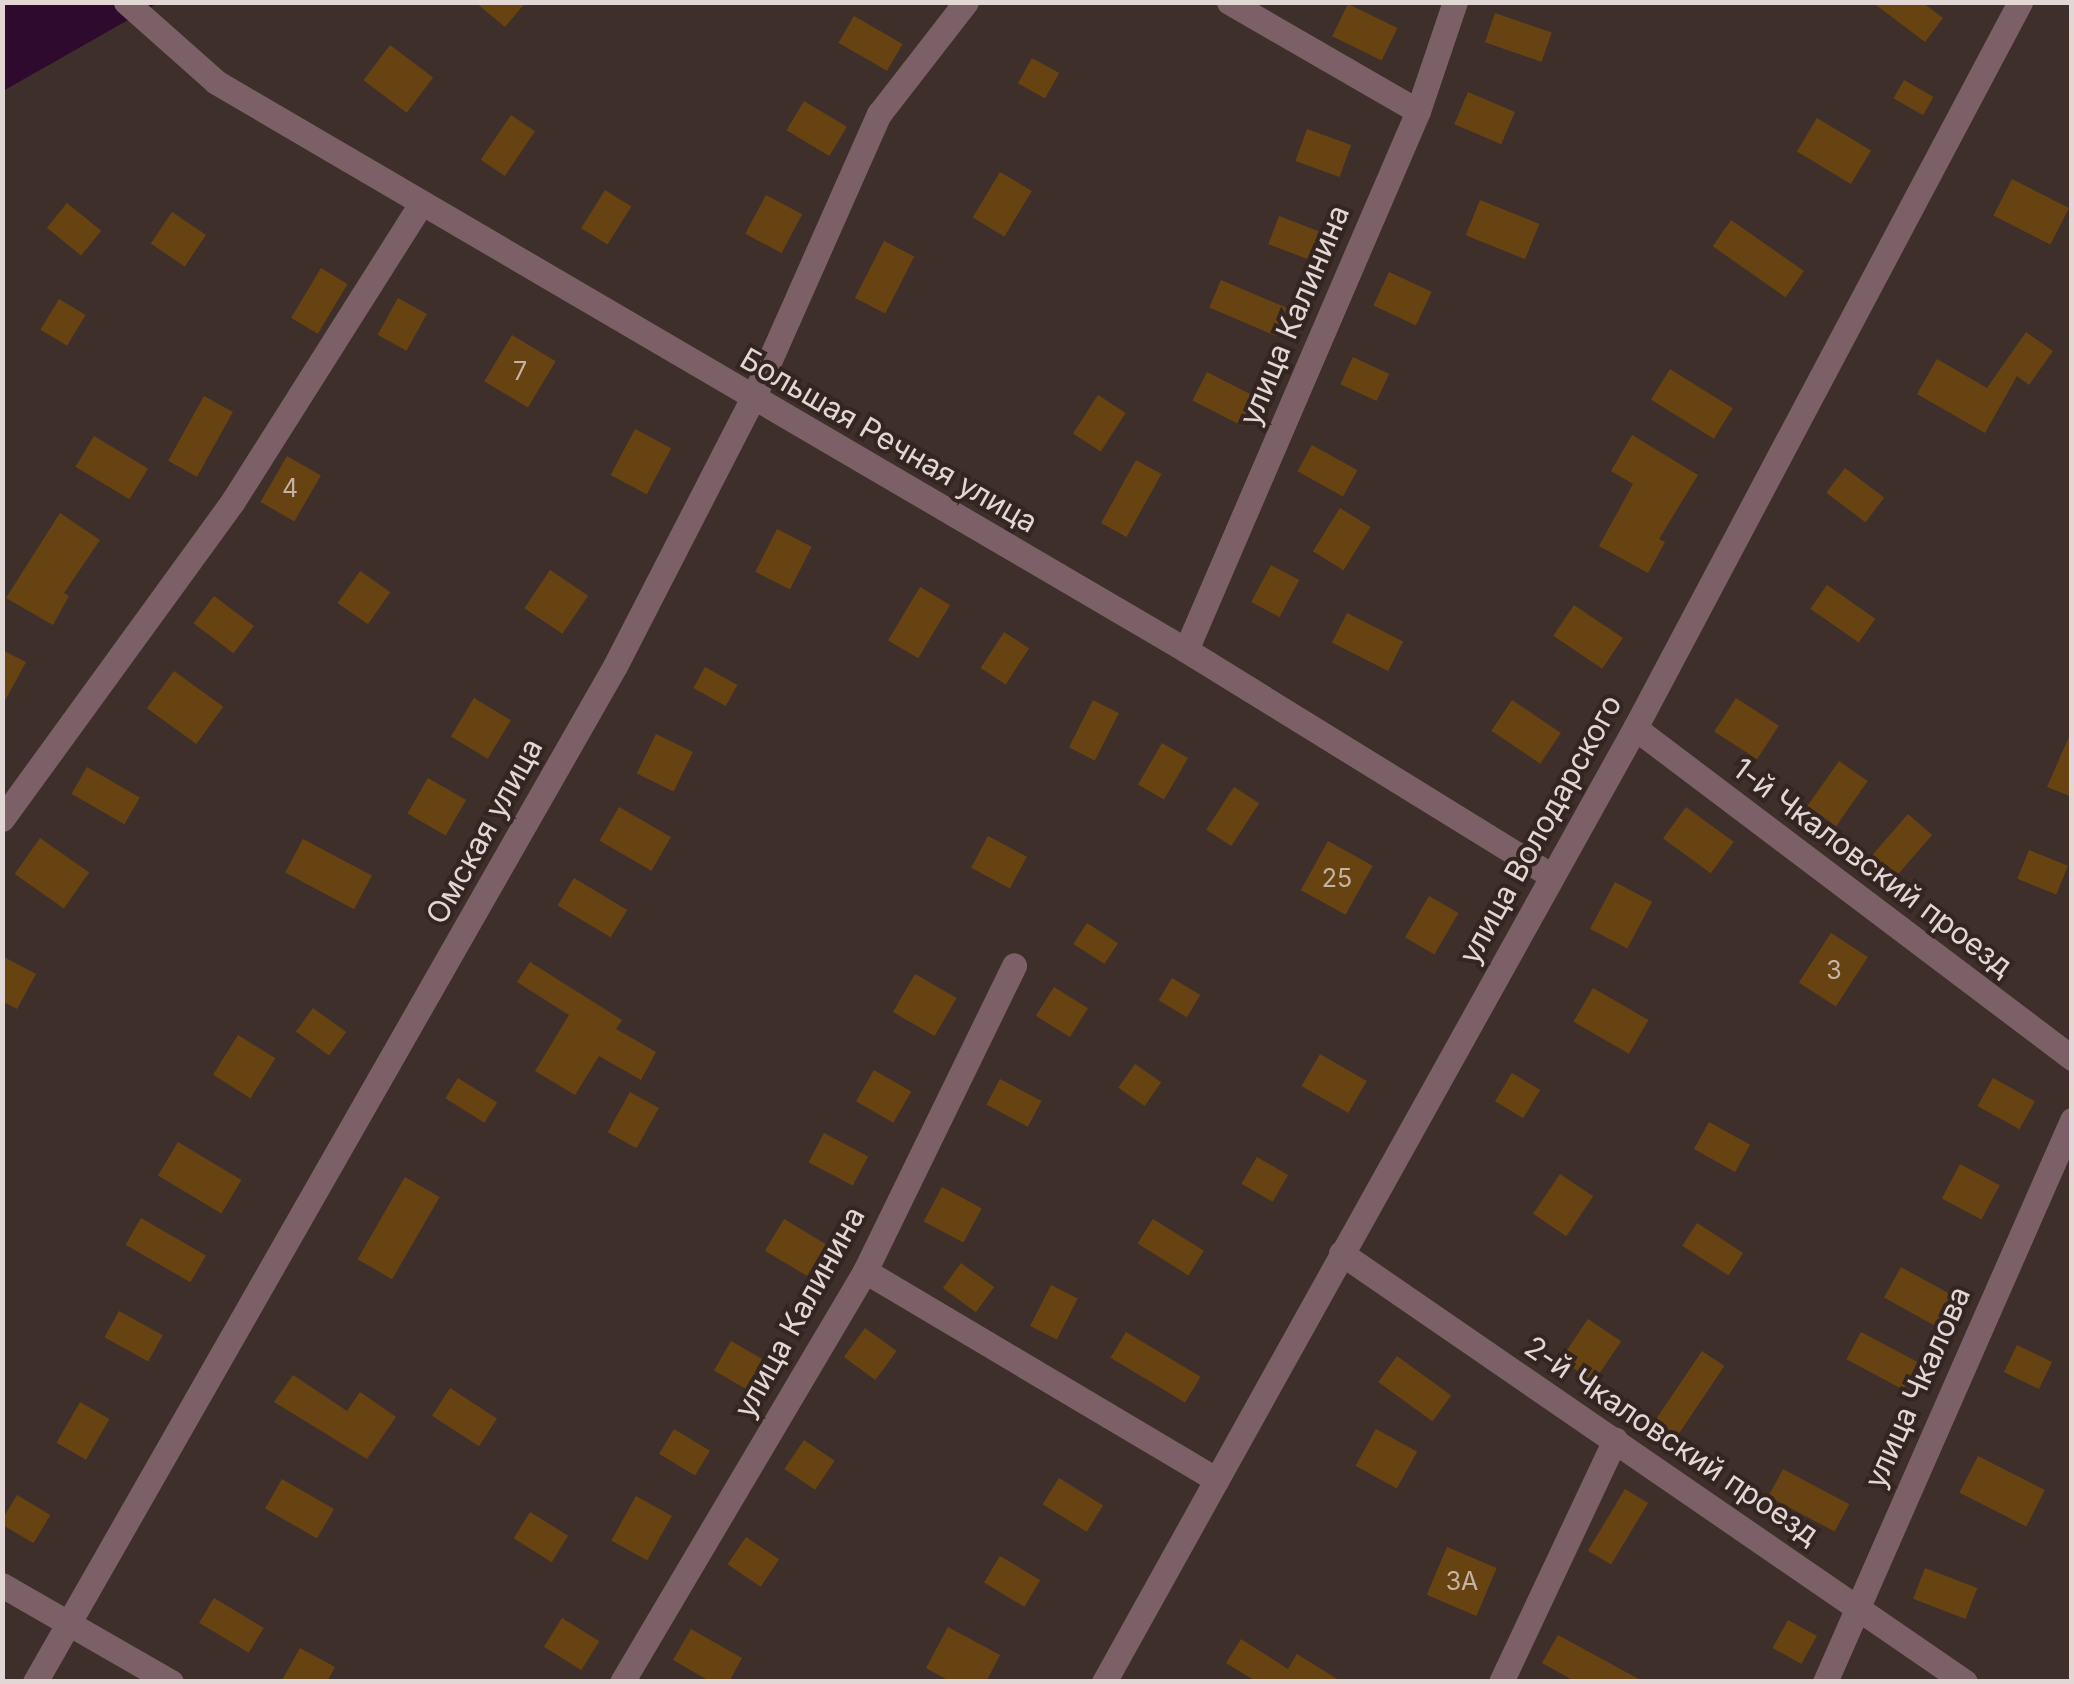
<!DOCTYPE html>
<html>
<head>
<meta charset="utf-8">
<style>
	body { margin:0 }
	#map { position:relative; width:2074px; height:1684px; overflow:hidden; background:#3e2f2b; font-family:Inter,sans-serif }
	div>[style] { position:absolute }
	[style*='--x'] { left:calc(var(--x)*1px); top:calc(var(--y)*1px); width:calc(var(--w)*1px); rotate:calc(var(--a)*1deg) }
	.water>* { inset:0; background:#2e0a2f }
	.building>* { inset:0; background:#684312; transform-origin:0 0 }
	.minor>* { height:25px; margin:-12.5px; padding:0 12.5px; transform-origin:12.5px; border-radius:12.5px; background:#7b6068 }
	span { translate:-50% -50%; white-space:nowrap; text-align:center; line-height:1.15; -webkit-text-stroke:8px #342521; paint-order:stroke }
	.number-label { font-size:25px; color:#c4b2a4 }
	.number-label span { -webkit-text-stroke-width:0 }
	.street-label { font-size:30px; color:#e2d7d5 }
	.frame { position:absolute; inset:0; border:5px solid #e2d7d5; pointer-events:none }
</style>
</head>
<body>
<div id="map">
	<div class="water">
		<i style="clip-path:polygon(3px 3px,158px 3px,3px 91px)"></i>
	</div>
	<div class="building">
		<i style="clip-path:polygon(475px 2px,526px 2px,505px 27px)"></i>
		<i style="clip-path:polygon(1872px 2px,1922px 2px,1943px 18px,1925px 42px)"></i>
		<i style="left:1348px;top:4px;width:55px;height:36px;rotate:26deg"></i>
		<i style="left:1495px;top:13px;width:60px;height:31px;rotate:19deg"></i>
		<i style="left:854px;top:16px;width:56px;height:31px;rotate:30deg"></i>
		<i style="left:390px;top:45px;width:54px;height:44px;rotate:37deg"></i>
		<i style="left:1032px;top:58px;width:31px;height:29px;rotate:29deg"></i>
		<i style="left:1904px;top:80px;width:34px;height:21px;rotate:30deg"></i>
		<i style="left:1468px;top:92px;width:51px;height:35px;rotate:23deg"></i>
		<i style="left:804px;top:101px;width:50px;height:34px;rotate:31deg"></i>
		<i style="left:511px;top:115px;width:29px;height:54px;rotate:34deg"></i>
		<i style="left:1817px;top:118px;width:63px;height:39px;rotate:31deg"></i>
		<i style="left:1307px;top:129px;width:47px;height:34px;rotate:20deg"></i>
		<i style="left:1000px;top:172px;width:37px;height:53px;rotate:31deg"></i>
		<i style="left:2012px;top:179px;width:64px;height:41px;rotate:27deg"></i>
		<i style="left:605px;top:190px;width:31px;height:45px;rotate:32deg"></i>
		<i style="left:766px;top:195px;width:41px;height:44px;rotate:28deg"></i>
		<i style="left:1480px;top:200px;width:64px;height:38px;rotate:22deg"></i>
		<i style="left:67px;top:203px;width:44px;height:32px;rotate:39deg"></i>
		<i style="left:172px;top:212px;width:41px;height:38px;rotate:34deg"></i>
		<i style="left:1279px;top:216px;width:43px;height:30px;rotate:21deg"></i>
		<i style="left:1731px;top:220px;width:89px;height:32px;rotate:35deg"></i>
		<i style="left:884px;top:241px;width:34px;height:64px;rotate:27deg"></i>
		<i style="left:321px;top:268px;width:31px;height:58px;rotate:31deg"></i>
		<i style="left:1389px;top:272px;width:47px;height:37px;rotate:25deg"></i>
		<i style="left:1221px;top:280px;width:73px;height:30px;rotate:23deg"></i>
		<i style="left:398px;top:298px;width:33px;height:42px;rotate:29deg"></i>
		<i style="left:59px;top:299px;width:31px;height:36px;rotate:31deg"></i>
		<i style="clip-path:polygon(2026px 332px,2053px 351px,2029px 385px,2017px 376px,1985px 433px,1917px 394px,1937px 359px,1987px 388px)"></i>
		<i style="left:512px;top:335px;width:51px;height:54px;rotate:31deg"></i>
		<i style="left:1353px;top:357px;width:40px;height:30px;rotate:25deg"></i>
		<i style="left:1670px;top:369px;width:74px;height:36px;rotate:32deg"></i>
		<i style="left:1207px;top:372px;width:55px;height:32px;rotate:27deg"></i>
		<i style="left:1098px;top:395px;width:33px;height:46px;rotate:33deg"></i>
		<i style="left:204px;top:396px;width:33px;height:74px;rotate:29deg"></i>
		<i style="left:635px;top:429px;width:41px;height:52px;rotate:28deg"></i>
		<i style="clip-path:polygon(1632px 435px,1698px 475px,1659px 539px,1665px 542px,1648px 573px,1599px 546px,1633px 484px,1611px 471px)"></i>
		<i style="left:94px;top:436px;width:63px;height:36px;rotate:31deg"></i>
		<i style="left:1312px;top:445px;width:52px;height:30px;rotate:29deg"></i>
		<i style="left:287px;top:456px;width:39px;height:53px;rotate:30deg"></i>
		<i style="left:1136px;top:460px;width:29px;height:72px;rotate:29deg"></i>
		<i style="left:1845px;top:468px;width:49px;height:31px;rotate:37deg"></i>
		<i style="left:1340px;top:508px;width:36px;height:51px;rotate:32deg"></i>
		<i style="clip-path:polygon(60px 513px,100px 540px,64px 593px,69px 596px,53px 625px,6px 598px)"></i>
		<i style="left:777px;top:529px;width:39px;height:48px;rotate:27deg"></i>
		<i style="left:1271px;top:565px;width:32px;height:42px;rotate:28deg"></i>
		<i style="left:550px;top:570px;width:46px;height:46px;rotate:34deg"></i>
		<i style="left:360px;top:571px;width:37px;height:39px;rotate:35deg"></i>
		<i style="left:1827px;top:585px;width:59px;height:29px;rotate:35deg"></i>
		<i style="left:920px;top:587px;width:35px;height:62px;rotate:31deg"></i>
		<i style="left:214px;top:596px;width:50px;height:34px;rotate:37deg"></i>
		<i style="left:1574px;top:605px;width:59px;height:37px;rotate:34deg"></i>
		<i style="left:1347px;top:613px;width:63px;height:33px;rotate:27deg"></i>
		<i style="left:1004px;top:632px;width:30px;height:43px;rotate:33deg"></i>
		<i style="clip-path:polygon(2px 650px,26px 662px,2px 706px)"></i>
		<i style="left:705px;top:667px;width:37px;height:24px;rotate:29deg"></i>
		<i style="left:174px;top:671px;width:61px;height:46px;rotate:36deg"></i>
		<i style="left:474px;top:698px;width:43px;height:45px;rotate:31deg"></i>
		<i style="left:1736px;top:698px;width:51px;height:40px;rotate:33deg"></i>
		<i style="left:1093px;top:700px;width:29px;height:53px;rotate:27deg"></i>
		<i style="left:1512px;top:700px;width:59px;height:37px;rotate:34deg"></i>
		<i style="clip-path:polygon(2072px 730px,2072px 797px,2047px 787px)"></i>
		<i style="left:656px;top:734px;width:41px;height:44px;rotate:26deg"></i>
		<i style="left:1162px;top:743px;width:30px;height:48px;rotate:30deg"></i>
		<i style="left:1839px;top:761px;width:35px;height:55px;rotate:35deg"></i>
		<i style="left:87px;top:767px;width:61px;height:31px;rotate:30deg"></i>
		<i style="left:428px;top:778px;width:44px;height:41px;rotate:30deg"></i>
		<i style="left:1234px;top:787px;width:30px;height:51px;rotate:33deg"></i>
		<i style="left:619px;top:807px;width:60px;height:39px;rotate:30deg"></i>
		<i style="left:1686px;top:807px;width:59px;height:39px;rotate:36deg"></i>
		<i style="left:1908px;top:814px;width:32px;height:55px;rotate:41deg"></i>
		<i style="left:988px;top:836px;width:44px;height:36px;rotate:28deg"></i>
		<i style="left:40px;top:838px;width:60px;height:44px;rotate:35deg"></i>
		<i style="left:303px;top:839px;width:78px;height:38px;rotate:28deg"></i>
		<i style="left:1328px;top:841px;width:51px;height:56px;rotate:29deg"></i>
		<i style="left:2029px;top:850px;width:42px;height:31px;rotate:22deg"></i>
		<i style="left:574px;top:878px;width:62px;height:32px;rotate:31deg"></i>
		<i style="left:1615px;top:882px;width:42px;height:53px;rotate:28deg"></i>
		<i style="left:1429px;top:896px;width:34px;height:48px;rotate:30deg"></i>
		<i style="left:1087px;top:923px;width:37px;height:25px;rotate:33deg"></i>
		<i style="left:1831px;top:933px;width:44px;height:59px;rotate:33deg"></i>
		<i style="clip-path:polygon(2px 956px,36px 974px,17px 1009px,2px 1001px)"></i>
		<i style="clip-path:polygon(530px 962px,622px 1020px,616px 1029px,656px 1052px,641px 1080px,599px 1056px,575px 1095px,535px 1071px,569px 1015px,517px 982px)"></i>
		<i style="left:915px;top:974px;width:48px;height:44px;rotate:30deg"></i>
		<i style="left:1172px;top:978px;width:33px;height:26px;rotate:31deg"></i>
		<i style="left:1054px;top:987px;width:40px;height:34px;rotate:32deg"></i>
		<i style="left:1593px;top:988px;width:64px;height:39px;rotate:30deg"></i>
		<i style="left:313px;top:1008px;width:41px;height:29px;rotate:36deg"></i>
		<i style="left:238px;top:1035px;width:44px;height:47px;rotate:32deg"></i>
		<i style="left:1320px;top:1054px;width:54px;height:37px;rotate:30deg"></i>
		<i style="left:1135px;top:1064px;width:32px;height:29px;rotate:35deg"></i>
		<i style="left:874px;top:1070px;width:43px;height:36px;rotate:30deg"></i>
		<i style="left:1512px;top:1073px;width:33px;height:33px;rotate:31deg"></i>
		<i style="left:458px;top:1078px;width:46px;height:24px;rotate:32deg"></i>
		<i style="left:1993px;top:1078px;width:48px;height:32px;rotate:29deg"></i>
		<i style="left:1000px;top:1079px;width:47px;height:29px;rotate:28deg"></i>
		<i style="left:630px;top:1092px;width:33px;height:46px;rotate:29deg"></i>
		<i style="left:1709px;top:1122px;width:47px;height:31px;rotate:29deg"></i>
		<i style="left:824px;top:1133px;width:50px;height:33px;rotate:28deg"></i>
		<i style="left:178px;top:1142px;width:74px;height:39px;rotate:31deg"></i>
		<i style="left:1257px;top:1157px;width:36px;height:31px;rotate:30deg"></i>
		<i style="left:1960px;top:1164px;width:45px;height:39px;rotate:28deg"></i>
		<i style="left:1560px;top:1174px;width:40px;height:48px;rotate:34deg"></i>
		<i style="left:405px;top:1177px;width:40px;height:95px;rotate:30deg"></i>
		<i style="left:942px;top:1187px;width:45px;height:39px;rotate:28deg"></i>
		<i style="left:141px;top:1218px;width:75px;height:31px;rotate:30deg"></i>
		<i style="left:784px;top:1219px;width:49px;height:37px;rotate:31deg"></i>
		<i style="left:1153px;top:1219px;width:60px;height:29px;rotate:32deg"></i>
		<i style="left:1697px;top:1223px;width:55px;height:27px;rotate:33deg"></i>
		<i style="left:961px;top:1263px;width:41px;height:31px;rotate:36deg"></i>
		<i style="left:1901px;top:1267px;width:60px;height:35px;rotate:29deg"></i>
		<i style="left:1051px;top:1285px;width:30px;height:46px;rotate:27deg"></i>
		<i style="left:119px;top:1311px;width:50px;height:30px;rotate:29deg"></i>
		<i style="left:1588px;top:1319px;width:40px;height:49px;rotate:34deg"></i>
		<i style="left:865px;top:1328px;width:39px;height:36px;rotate:36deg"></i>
		<i style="left:1126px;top:1332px;width:87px;height:30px;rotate:31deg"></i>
		<i style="left:1861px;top:1332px;width:64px;height:31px;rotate:28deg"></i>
		<i style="left:731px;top:1341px;width:38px;height:34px;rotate:30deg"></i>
		<i style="left:2017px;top:1345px;width:39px;height:30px;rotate:26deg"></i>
		<i style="left:1702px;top:1351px;width:27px;height:84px;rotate:34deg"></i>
		<i style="left:1397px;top:1356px;width:67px;height:32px;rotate:36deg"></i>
		<i style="clip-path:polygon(293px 1375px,347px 1411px,360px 1392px,396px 1417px,367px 1459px,274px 1402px)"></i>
		<i style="left:450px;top:1388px;width:56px;height:33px;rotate:33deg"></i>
		<i style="left:80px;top:1402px;width:34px;height:47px;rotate:30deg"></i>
		<i style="left:674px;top:1429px;width:42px;height:29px;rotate:31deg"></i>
		<i style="left:1376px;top:1429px;width:47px;height:42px;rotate:29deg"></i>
		<i style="left:804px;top:1440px;width:37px;height:35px;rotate:34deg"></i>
		<i style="left:1978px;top:1456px;width:75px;height:41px;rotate:27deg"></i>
		<i style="left:1783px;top:1469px;width:75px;height:31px;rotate:28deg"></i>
		<i style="left:1059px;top:1478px;width:52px;height:31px;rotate:32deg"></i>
		<i style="left:282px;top:1479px;width:60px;height:34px;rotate:30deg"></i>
		<i style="left:1625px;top:1489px;width:27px;height:72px;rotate:31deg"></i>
		<i style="left:17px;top:1495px;width:39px;height:33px;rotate:31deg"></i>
		<i style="left:636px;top:1496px;width:41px;height:51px;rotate:29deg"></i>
		<i style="left:530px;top:1512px;width:45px;height:31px;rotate:32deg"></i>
		<i style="left:746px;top:1537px;width:40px;height:33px;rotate:34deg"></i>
		<i style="left:1447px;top:1547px;width:54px;height:52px;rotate:23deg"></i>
		<i style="left:1000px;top:1556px;width:47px;height:31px;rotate:31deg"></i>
		<i style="left:1925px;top:1568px;width:56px;height:33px;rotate:21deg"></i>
		<i style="left:214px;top:1598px;width:58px;height:29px;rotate:31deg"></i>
		<i style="left:562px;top:1618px;width:44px;height:34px;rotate:32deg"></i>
		<i style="left:1788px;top:1620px;width:33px;height:32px;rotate:29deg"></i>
		<i style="clip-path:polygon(948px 1627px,1000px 1655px,986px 1682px,951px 1682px,926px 1668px)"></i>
		<i style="clip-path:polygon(691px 1629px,742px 1658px,729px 1682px,711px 1682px,673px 1660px)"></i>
		<i style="clip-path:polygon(1558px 1635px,1644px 1682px,1576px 1682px,1542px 1663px)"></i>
		<i style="clip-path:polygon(1241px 1639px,1288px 1669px,1297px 1654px,1342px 1682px,1257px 1682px,1226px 1663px)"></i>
		<i style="clip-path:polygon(300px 1648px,335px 1667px,327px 1682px,281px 1682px)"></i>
	</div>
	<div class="minor">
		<i style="--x:126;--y:2;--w:120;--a:41.6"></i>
		<i style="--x:216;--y:82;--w:1124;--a:30.35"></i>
		<i style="--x:1186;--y:650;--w:429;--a:31.7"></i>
		<i style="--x:1229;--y:2;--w:218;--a:30"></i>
		<i style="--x:1186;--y:650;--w:587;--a:-66.71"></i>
		<i style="--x:1418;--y:111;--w:115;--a:-71.3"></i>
		<i style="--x:1635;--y:728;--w:548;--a:37.06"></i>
		<i style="--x:2;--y:819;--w:393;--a:-54"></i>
		<i style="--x:233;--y:501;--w:352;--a:-57.7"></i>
		<i style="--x:1341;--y:1253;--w:757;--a:34.51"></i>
		<i style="--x:865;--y:1271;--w:409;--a:30.7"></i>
		<i style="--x:2;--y:1585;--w:195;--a:29.9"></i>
		<i style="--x:35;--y:1682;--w:1170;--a:-60.28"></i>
		<i style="--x:615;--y:666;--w:301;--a:-62.8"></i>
		<i style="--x:753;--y:398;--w:311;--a:-66.1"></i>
		<i style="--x:879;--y:114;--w:142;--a:-52.2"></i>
		<i style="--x:622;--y:1682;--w:477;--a:-59.4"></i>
		<i style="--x:865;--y:1271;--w:340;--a:-64"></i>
		<i style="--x:1104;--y:1682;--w:1092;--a:-60.9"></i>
		<i style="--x:1635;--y:728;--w:822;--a:-62.06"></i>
		<i style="--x:1501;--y:1682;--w:268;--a:-64.8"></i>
		<i style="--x:1825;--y:1682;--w:614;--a:-66.27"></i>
	</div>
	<div class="number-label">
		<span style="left:520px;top:371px">7</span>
		<span style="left:290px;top:488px">4</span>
		<span style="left:1337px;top:878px">25</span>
		<span style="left:1834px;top:970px">3</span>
		<span style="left:1462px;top:1581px">3А</span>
	</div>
	<div class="street-label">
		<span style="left:1294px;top:315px;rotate:-67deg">улица Калинина</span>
		<span style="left:889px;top:440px;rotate:30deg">Большая Речная улица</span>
		<span style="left:1540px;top:829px;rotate:-61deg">улица Володарского</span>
		<span style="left:484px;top:831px;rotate:-61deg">Омская улица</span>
		<span style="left:1873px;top:867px;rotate:37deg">1-й Чкаловский проезд</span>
		<span style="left:799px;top:1312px;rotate:-61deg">улица Калинина</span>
		<span style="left:1917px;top:1387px;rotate:-66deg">улица Чкалова</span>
		<span style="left:1672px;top:1440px;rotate:34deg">2-й Чкаловский проезд</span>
	</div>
	<div class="frame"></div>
</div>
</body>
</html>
